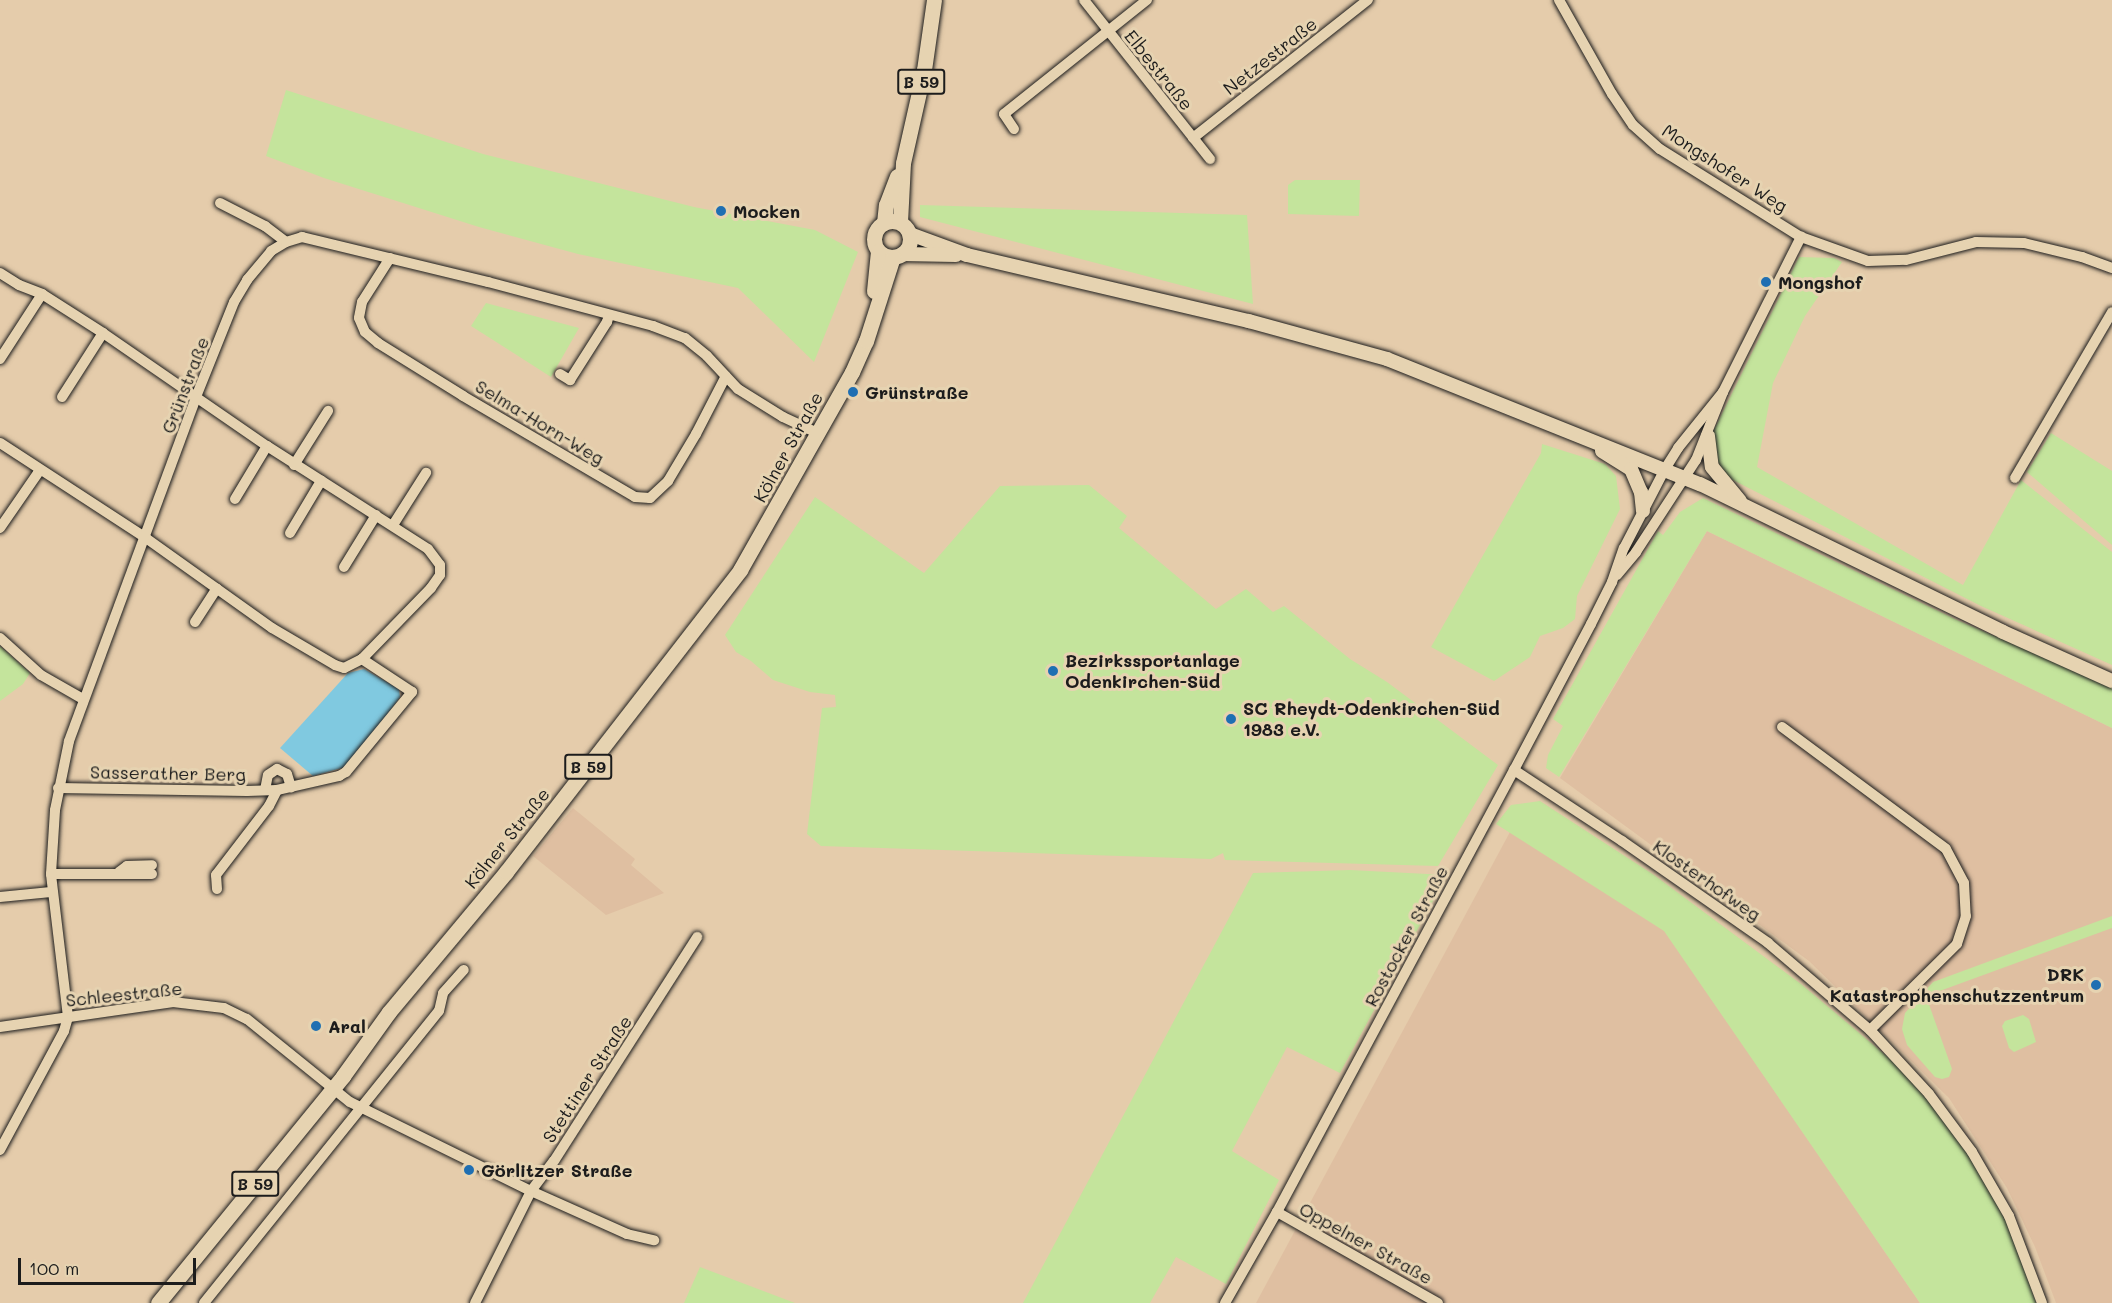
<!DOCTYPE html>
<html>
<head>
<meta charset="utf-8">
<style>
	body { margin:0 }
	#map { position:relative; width:2112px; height:1303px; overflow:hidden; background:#e5ccab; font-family:Mali,sans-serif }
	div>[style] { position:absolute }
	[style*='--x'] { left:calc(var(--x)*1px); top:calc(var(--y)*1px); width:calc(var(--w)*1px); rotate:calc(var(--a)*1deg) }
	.built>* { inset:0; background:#dfbfa1 }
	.green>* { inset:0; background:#c4e49c }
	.water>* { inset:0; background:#80c9e0 }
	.roads { filter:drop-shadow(0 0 2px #1c1c1c) drop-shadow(0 0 2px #1c1c1c) }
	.minor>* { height:10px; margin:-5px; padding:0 5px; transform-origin:5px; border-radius:5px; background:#e6d3b1 }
	.secondary>* { height:14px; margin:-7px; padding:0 7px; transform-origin:7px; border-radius:7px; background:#e6d3b1 }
	.primary>* { height:15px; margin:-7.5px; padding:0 7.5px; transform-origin:7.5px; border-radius:7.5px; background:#e6d3b1 }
	.primary>.ring { margin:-7.5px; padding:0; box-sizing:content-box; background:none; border:15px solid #e6d3b1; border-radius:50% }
	.dots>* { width:16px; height:16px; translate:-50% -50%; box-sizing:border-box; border:3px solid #e6d3b1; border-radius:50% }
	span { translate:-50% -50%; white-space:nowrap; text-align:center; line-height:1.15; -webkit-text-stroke:6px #e6d3b1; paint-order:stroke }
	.shield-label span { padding:2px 4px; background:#e6d3b1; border:2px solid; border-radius:4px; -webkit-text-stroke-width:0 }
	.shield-label { font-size:16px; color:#1c1c1c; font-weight:700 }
	.street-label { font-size:18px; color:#1c1c1c }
	.poi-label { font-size:18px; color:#1c1c1c; font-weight:700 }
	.left { translate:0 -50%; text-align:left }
	.right { translate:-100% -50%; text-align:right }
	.scale { position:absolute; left:18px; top:1258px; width:178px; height:27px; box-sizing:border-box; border:3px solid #1c1c1c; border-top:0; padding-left:8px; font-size:18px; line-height:21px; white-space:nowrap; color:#1c1c1c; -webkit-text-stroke:4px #e6d3b1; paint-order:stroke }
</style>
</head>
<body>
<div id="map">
	<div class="built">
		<i style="clip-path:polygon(1707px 531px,2112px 728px,2112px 1303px,2056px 1303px,2035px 1247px,2007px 1188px,1949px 1098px,1809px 961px,1560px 778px)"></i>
		<i style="clip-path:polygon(573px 808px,635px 859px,631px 865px,664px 893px,606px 915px,533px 856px)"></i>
		<i style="clip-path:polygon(1510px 832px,1664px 930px,1920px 1303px,1256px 1303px)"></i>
	</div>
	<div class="green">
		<i style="clip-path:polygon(286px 90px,483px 154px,694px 207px,815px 230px,858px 252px,814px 362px,738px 288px,578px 254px,479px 227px,324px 178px,266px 156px)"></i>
		<i style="clip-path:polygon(1295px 180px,1360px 180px,1359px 216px,1288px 214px,1288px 185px)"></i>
		<i style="clip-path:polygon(920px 205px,1247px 215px,1253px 304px,920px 217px)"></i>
		<i style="clip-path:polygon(1799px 257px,1834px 258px,1842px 262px,1805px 316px,1773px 383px,1757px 467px,1963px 585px,2021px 480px,2112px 552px,2112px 665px,1981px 606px,1725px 476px,1715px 458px,1712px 434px)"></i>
		<i style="clip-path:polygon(486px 303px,579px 328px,551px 377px,471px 326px)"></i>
		<i style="clip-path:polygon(2051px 433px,2112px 471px,2112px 545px,2027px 472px)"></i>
		<i style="clip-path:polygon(1542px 444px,1605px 464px,1616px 476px,1620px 509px,1577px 596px,1575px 619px,1563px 628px,1540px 636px,1530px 657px,1494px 681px,1431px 647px,1541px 453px)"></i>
		<i style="clip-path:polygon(1089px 485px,1127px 516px,1119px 528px,1216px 609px,1246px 589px,1273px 612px,1284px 606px,1350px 659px,1387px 682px,1498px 765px,1438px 866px,1225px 860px,1223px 853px,1211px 859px,821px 846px,807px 834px,822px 708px,836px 707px,835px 695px,810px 692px,773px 680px,751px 661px,736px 652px,725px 635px,815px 497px,924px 573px,1000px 486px)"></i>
		<i style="clip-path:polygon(1703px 498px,1957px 620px,2112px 686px,2112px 728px,1707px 531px,1559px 777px,1546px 768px,1548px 755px,1563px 726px,1553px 719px,1658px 531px,1663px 535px,1680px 512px)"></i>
		<i style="clip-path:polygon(0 646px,30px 673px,23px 684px,0 701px)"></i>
		<i style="clip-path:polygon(1540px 801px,1654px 875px,1801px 984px,1927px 1090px,2000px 1200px,2036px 1303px,1920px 1303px,1664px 931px,1496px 824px,1511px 805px)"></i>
		<i style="clip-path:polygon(1350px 870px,1447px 875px,1340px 1073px,1287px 1047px,1232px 1151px,1279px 1180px,1226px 1284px,1176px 1257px,1150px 1303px,1023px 1303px,1253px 873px)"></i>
		<i style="clip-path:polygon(2112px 916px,2112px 928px,1926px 996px,1952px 1069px,1949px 1077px,1942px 1079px,1935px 1077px,1907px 1045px,1902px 1029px,1905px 1013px,1933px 982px)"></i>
		<i style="clip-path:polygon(2023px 1015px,2029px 1019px,2036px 1042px,2014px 1052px,2009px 1048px,2002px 1026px,2005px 1021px)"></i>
		<i style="clip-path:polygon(700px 1267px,795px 1303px,684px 1303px)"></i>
	</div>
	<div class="water">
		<i style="clip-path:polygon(364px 669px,399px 689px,400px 697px,349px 766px,313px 776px,280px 748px,348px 673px)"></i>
	</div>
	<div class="roads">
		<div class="minor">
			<i style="--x:1084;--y:0;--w:203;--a:51.6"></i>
			<i style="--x:1559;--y:0;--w:108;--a:60.6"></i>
			<i style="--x:1612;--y:94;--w:37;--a:56"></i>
			<i style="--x:1633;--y:125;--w:36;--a:42"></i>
			<i style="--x:1660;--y:149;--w:166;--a:32"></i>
			<i style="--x:1801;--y:237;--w:71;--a:19.7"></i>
			<i style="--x:1868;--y:261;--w:38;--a:-2"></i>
			<i style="--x:1906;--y:260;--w:72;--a:-14.4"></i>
			<i style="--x:1976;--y:242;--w:48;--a:1.2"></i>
			<i style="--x:2024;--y:243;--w:60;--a:13.6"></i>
			<i style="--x:2082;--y:257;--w:32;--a:20"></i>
			<i style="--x:1014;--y:129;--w:18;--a:-124"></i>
			<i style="--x:1004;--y:114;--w:183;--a:-38.6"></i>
			<i style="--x:1193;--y:138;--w:223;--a:-38.3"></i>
			<i style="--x:220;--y:203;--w:51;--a:27.1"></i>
			<i style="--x:265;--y:226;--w:26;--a:37"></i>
			<i style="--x:390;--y:258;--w:52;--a:122.5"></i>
			<i style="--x:362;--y:302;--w:16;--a:101"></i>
			<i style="--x:359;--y:318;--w:15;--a:67"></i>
			<i style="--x:365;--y:332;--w:17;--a:40"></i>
			<i style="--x:378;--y:343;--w:100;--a:31.9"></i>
			<i style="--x:463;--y:396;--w:199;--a:30.4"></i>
			<i style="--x:635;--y:497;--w:15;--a:4"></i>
			<i style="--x:650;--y:498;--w:25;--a:-43"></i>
			<i style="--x:668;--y:481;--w:55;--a:-59.2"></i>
			<i style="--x:696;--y:434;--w:65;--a:-62.7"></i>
			<i style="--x:0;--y:273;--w:22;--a:32"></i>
			<i style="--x:19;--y:285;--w:25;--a:21"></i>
			<i style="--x:42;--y:294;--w:72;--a:32.6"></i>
			<i style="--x:103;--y:333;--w:199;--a:34.6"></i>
			<i style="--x:267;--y:446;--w:191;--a:32.6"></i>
			<i style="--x:428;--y:549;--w:20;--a:53"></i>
			<i style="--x:440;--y:565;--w:10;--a:90"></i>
			<i style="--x:440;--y:575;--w:16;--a:125"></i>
			<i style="--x:431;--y:588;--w:99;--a:134.2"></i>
			<i style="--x:362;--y:659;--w:20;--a:153"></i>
			<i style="--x:344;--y:668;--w:9;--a:-162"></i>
			<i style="--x:335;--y:665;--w:73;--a:-149.6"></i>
			<i style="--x:272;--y:628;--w:155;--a:-144.5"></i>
			<i style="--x:146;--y:538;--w:174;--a:-146.9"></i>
			<i style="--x:0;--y:359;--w:77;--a:-57.1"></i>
			<i style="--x:560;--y:374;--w:12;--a:31"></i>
			<i style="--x:570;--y:380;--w:69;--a:-57.5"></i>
			<i style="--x:607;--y:322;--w:7;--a:-74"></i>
			<i style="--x:62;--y:397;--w:76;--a:-57.4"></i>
			<i style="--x:294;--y:465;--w:64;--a:-57.8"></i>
			<i style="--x:2015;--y:478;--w:192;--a:-59.7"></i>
			<i style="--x:235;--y:499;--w:62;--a:-58.9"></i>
			<i style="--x:393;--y:525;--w:62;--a:-57.6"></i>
			<i style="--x:0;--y:528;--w:70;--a:-55.4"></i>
			<i style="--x:290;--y:533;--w:61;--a:-59.2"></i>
			<i style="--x:344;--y:567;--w:61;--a:-58.4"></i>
			<i style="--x:1617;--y:575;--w:30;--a:-50"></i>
			<i style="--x:1636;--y:552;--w:110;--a:-56.9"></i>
			<i style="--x:1696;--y:460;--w:73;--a:-68.3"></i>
			<i style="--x:1723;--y:392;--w:174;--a:-63.3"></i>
			<i style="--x:195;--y:622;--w:40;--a:-57.1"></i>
			<i style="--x:0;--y:638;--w:55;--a:42.1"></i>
			<i style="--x:41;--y:675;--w:48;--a:29.7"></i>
			<i style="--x:1782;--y:727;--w:204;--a:36.6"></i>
			<i style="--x:1946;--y:849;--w:38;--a:62"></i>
			<i style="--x:1964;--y:883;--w:33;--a:87"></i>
			<i style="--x:1966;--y:916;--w:29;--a:108"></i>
			<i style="--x:1957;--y:944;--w:122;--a:135.3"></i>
			<i style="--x:1514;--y:770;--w:129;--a:33.3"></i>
			<i style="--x:1622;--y:841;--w:178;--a:34.9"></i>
			<i style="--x:1768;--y:943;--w:134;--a:40.5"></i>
			<i style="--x:1870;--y:1030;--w:87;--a:47.3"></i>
			<i style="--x:1929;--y:1094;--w:72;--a:53.4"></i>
			<i style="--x:1972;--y:1152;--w:74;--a:60"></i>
			<i style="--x:2009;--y:1216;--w:93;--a:69.2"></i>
			<i style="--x:58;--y:788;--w:189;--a:0.9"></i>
			<i style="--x:247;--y:791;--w:30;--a:-2"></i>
			<i style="--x:277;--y:790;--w:64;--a:-12.7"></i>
			<i style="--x:339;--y:776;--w:8;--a:-30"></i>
			<i style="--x:346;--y:772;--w:104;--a:-50.5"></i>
			<i style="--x:412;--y:692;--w:60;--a:-146.6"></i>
			<i style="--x:265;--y:790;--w:15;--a:-79"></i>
			<i style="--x:268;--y:775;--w:11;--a:-34"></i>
			<i style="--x:277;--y:769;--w:11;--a:27"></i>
			<i style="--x:287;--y:774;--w:14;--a:73"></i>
			<i style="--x:119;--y:872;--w:10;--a:-37"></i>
			<i style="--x:127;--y:866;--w:25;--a:-2"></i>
			<i style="--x:51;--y:874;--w:101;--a:0"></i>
			<i style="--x:217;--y:889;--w:14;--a:-94"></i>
			<i style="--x:216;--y:875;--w:87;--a:-52.5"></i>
			<i style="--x:269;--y:806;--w:18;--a:-63"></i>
			<i style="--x:0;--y:897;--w:51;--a:-5.6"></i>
			<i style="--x:0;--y:1027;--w:175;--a:-8.2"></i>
			<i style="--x:173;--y:1002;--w:51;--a:6.7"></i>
			<i style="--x:224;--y:1008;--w:25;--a:26"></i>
			<i style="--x:247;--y:1019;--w:132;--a:38.9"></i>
			<i style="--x:350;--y:1102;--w:202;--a:26.2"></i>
			<i style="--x:531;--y:1191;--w:105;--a:24.1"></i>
			<i style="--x:627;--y:1234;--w:28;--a:13"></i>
			<i style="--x:0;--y:1150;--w:135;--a:-61.7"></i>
			<i style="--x:64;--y:1031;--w:15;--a:-74"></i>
			<i style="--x:68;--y:1017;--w:144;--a:-96.8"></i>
			<i style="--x:51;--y:874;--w:64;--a:-86.4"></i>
			<i style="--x:55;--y:810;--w:70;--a:-78.5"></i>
			<i style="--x:69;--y:741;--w:367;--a:-69.7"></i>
			<i style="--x:196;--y:397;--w:102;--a:-68.2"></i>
			<i style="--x:234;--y:302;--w:26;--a:-59"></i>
			<i style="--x:247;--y:280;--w:38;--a:-50"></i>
			<i style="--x:271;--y:251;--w:17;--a:-31"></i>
			<i style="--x:286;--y:242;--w:17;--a:-17"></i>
			<i style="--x:302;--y:237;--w:191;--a:13.6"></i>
			<i style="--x:488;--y:282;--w:171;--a:14.9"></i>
			<i style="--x:653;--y:326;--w:34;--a:21"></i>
			<i style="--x:685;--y:338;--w:28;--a:39"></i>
			<i style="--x:707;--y:356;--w:45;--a:46.8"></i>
			<i style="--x:738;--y:389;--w:53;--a:31.9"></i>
			<i style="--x:783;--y:417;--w:40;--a:25"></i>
			<i style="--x:1277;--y:1212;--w:185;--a:29.5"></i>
			<i style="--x:204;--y:1303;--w:375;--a:-51.2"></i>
			<i style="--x:439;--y:1011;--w:18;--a:-77"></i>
			<i style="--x:443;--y:993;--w:31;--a:-48"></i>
			<i style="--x:475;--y:1303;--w:125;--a:-63.4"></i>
			<i style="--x:531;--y:1191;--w:38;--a:-53"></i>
			<i style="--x:554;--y:1161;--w:266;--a:-57.4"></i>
			<i style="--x:1225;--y:1303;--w:105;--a:-60.3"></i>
			<i style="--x:1277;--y:1212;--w:502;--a:-61.8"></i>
			<i style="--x:1514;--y:770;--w:165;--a:-62.2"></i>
			<i style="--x:1591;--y:624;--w:47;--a:-63.4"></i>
			<i style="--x:1612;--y:582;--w:36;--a:-71"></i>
			<i style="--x:1624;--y:548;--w:89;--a:-62.6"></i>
			<i style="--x:1665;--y:469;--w:25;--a:-58"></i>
			<i style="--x:1678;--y:448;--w:72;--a:-51.2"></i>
		</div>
		<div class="secondary">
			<i style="--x:910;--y:234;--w:61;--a:20.2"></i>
			<i style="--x:967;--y:255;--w:290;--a:13.2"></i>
			<i style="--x:1249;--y:321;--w:143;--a:15.4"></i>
			<i style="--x:1387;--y:359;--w:337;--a:21.8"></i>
			<i style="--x:1700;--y:484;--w:337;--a:26"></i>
			<i style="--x:2003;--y:632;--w:120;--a:24.2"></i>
			<i style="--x:902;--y:254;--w:54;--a:1.1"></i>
			<i style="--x:1708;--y:436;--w:31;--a:83"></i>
			<i style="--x:1712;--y:467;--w:44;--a:50.5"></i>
			<i style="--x:1602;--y:451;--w:34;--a:32"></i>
			<i style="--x:1631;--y:469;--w:25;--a:67"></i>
			<i style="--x:1641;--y:492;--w:19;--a:84"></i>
		</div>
		<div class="primary">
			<i class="ring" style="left:874px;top:221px;width:21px;height:21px"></i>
			<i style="--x:900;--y:222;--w:59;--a:-87.1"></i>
			<i style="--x:903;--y:163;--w:95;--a:-77.3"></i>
			<i style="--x:924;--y:70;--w:71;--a:-81.9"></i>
			<i style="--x:884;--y:223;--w:18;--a:-84"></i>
			<i style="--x:886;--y:205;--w:31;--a:-69"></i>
			<i style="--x:874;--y:291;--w:40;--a:-84.3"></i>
			<i style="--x:158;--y:1303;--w:293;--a:-50.8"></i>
			<i style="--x:343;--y:1076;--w:79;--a:-54.3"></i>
			<i style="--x:389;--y:1012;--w:182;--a:-50.1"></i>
			<i style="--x:506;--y:872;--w:382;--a:-52.2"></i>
			<i style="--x:740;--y:570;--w:227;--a:-60.5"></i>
			<i style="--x:852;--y:372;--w:34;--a:-66"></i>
			<i style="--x:866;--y:341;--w:88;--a:-72.2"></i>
		</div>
	</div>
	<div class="dots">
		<i style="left:721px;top:211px;background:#1f6fb2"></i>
		<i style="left:1766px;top:282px;background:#1f6fb2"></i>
		<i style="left:853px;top:392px;background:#1f6fb2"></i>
		<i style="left:1053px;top:671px;background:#1f6fb2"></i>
		<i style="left:1231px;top:719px;background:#1f6fb2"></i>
		<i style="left:2096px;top:985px;background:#1f6fb2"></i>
		<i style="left:316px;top:1026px;background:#1f6fb2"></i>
		<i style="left:469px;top:1170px;background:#1f6fb2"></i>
	</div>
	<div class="shield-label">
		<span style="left:921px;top:82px">B 59</span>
		<span style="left:588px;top:767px">B 59</span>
		<span style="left:255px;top:1184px">B 59</span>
	</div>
	<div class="street-label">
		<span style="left:1270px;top:56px;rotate:-38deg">Netzestraße</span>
		<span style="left:1159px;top:70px;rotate:51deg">Elbestraße</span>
		<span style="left:1725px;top:168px;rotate:33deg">Mongshofer Weg</span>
		<span style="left:185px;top:385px;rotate:-69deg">Grünstraße</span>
		<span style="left:540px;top:422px;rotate:31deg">Selma-Horn-Weg</span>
		<span style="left:788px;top:447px;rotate:-61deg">Kölner Straße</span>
		<span style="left:168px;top:773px;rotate:1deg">Sasserather Berg</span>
		<span style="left:507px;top:838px;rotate:-51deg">Kölner Straße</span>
		<span style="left:1707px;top:880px;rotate:35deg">Klosterhofweg</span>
		<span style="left:1406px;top:936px;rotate:-62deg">Rostocker Straße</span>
		<span style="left:124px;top:994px;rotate:-6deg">Schleestraße</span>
		<span style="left:587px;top:1079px;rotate:-57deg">Stettiner Straße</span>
		<span style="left:1366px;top:1243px;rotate:29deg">Oppelner Straße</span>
	</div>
	<div class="poi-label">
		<span class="left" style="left:733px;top:211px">Mocken</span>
		<span class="left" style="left:1778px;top:282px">Mongshof</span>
		<span class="left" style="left:865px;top:392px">Grünstraße</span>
		<span class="left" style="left:1065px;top:671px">Bezirkssportanlage<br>Odenkirchen-Süd</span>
		<span class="left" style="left:1243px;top:719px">SC Rheydt-Odenkirchen-Süd<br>1983 e.V.</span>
		<span class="right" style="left:2084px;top:985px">DRK<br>Katastrophenschutzzentrum</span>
		<span class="left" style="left:328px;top:1026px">Aral</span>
		<span class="left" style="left:481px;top:1170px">Görlitzer Straße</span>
	</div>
	<div class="scale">100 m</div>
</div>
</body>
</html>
